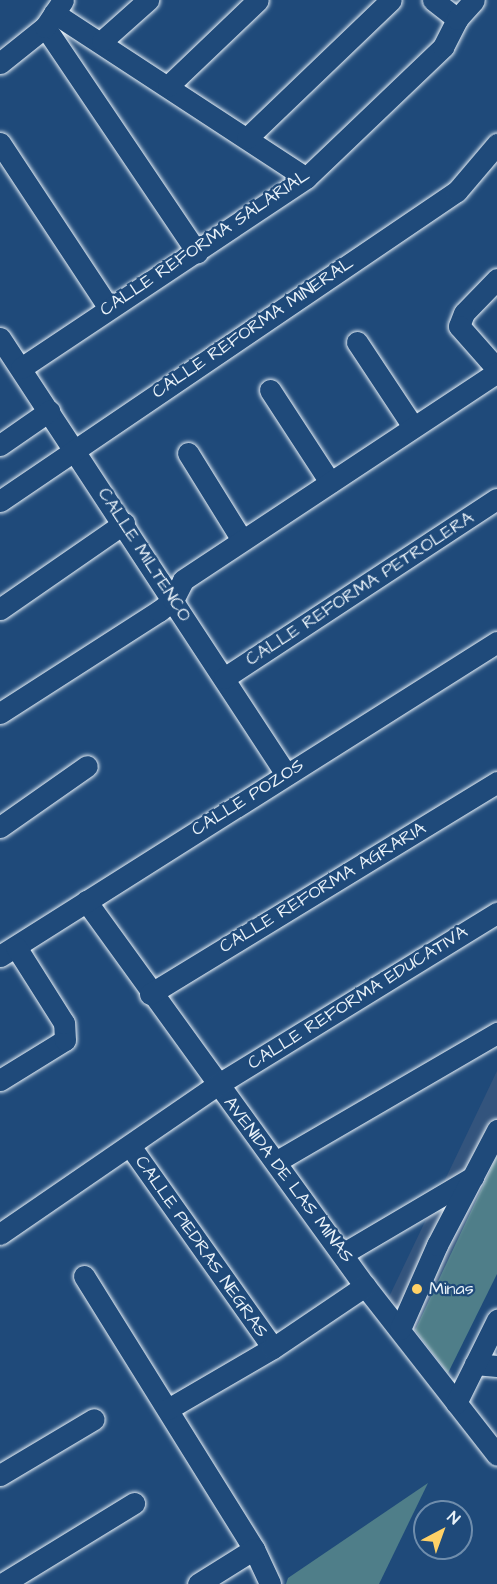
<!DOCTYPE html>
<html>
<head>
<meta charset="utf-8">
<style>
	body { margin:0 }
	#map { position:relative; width:497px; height:1584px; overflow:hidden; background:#1f4a7a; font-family:"Architects Daughter",sans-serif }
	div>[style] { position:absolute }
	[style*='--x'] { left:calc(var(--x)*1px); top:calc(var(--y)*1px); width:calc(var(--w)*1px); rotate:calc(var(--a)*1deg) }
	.built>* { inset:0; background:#33547d }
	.green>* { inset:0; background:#4f7e89 }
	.roads { filter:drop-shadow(0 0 2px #e8f1f8) drop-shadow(0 0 2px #e8f1f8) }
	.minor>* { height:21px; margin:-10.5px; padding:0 10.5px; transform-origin:10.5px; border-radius:10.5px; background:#1f4a7a }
	.dots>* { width:16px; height:16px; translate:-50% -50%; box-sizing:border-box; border:3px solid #1f4a7a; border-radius:50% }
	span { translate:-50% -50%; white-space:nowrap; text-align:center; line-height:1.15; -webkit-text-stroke:4.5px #1f4a7a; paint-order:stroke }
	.street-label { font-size:18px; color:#e8f1f8 }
	.poi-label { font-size:18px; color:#e8f1f8 }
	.left { translate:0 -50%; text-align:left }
	.north { position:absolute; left:413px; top:1500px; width:60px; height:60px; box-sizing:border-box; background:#1f4a7a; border:2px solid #6f8dac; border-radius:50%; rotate:41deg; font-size:16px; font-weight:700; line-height:24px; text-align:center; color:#e8f1f8 }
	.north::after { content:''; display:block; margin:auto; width:21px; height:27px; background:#ffd166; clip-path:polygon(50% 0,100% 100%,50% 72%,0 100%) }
</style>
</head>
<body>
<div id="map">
	<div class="built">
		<i style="clip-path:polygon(497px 1071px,497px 1156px,415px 1330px,389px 1297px)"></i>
	</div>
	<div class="green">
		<i style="clip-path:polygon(497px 1156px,497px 1274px,448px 1373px,415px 1330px)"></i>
		<i style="clip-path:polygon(428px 1483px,379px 1584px,286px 1584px,288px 1578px)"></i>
	</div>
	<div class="roads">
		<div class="minor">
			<i style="--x:433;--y:0;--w:31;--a:38"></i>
			<i style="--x:54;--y:13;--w:301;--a:33.2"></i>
			<i style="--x:45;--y:27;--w:272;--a:56"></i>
			<i style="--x:102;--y:41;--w:62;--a:-41.7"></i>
			<i style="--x:0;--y:63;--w:58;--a:-38.7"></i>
			<i style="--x:45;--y:27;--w:32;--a:-56"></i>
			<i style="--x:168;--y:86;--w:124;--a:-43.7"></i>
			<i style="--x:247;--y:138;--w:199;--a:-43.8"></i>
			<i style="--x:0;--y:143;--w:198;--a:56.6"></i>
			<i style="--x:497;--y:279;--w:47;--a:134.1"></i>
			<i style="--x:464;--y:313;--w:14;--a:111"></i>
			<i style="--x:459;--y:326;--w:57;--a:48.5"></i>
			<i style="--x:0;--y:338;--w:521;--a:56.74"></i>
			<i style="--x:357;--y:342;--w:100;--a:56.5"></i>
			<i style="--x:21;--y:368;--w:343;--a:-33.7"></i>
			<i style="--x:306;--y:178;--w:190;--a:-43.7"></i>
			<i style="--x:443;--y:47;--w:31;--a:-63"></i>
			<i style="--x:457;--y:19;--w:25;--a:-48"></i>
			<i style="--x:270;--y:390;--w:110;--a:56.9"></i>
			<i style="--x:0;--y:445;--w:60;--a:-34.8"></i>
			<i style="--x:188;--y:453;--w:102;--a:58.2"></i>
			<i style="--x:0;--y:501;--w:552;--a:-34.15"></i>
			<i style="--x:457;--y:191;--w:62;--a:-49.6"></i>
			<i style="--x:0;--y:609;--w:151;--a:-34.7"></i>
			<i style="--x:224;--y:678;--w:326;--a:-33.3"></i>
			<i style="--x:0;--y:713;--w:189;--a:-32.7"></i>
			<i style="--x:159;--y:611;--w:18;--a:-38"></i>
			<i style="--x:173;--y:600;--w:22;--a:-63"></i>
			<i style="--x:183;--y:580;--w:377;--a:-33.5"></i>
			<i style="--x:0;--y:827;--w:106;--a:-35"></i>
			<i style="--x:86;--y:901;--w:475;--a:54.1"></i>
			<i style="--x:365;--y:1286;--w:214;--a:52"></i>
			<i style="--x:0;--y:956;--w:588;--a:-32.28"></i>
			<i style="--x:150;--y:994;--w:407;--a:-31.4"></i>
			<i style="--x:0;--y:1080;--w:76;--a:-31.6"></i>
			<i style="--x:65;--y:1040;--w:17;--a:-93"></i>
			<i style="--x:64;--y:1023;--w:90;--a:-122.3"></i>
			<i style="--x:130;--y:1146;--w:247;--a:54.7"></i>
			<i style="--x:277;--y:1161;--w:255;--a:-30.2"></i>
			<i style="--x:0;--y:1234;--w:263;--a:-34.5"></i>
			<i style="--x:217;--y:1085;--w:329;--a:-31.6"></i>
			<i style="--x:344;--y:1253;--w:150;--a:-30.5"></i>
			<i style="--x:84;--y:1276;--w:322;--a:58.1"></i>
			<i style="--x:254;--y:1549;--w:38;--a:65"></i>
			<i style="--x:400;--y:1329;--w:92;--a:-66.2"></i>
			<i style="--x:437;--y:1245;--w:130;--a:-62.4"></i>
			<i style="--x:475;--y:1364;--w:22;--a:5"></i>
			<i style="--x:456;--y:1403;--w:93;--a:-63.7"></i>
			<i style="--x:168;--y:1409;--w:121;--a:-30.2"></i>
			<i style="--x:273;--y:1348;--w:111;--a:-34"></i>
			<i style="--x:0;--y:1475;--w:109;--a:-30.8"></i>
			<i style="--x:2;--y:1584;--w:155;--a:-31.5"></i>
			<i style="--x:198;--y:1584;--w:66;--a:-32"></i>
		</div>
	</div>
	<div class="dots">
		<i style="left:417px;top:1289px;background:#ffd166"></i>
	</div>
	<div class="street-label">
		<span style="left:205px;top:243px;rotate:-34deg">CALLE REFORMA SALARIAL</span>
		<span style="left:253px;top:328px;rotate:-34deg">CALLE REFORMA MINERAL</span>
		<span style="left:144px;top:555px;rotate:57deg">CALLE MILTENCO</span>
		<span style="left:360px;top:589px;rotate:-33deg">CALLE REFORMA PETROLERA</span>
		<span style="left:248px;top:798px;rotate:-32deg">CALLE POZOS</span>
		<span style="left:323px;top:888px;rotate:-31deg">CALLE REFORMA AGRARIA</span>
		<span style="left:358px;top:998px;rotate:-32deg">CALLE REFORMA EDUCATIVA</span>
		<span style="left:288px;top:1180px;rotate:53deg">AVENIDA DE LAS MINAS</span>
		<span style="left:201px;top:1247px;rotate:55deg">CALLE PIEDRAS NEGRAS</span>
	</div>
	<div class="poi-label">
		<span class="left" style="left:429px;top:1289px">Minas</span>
	</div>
	<div class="north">N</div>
</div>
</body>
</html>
